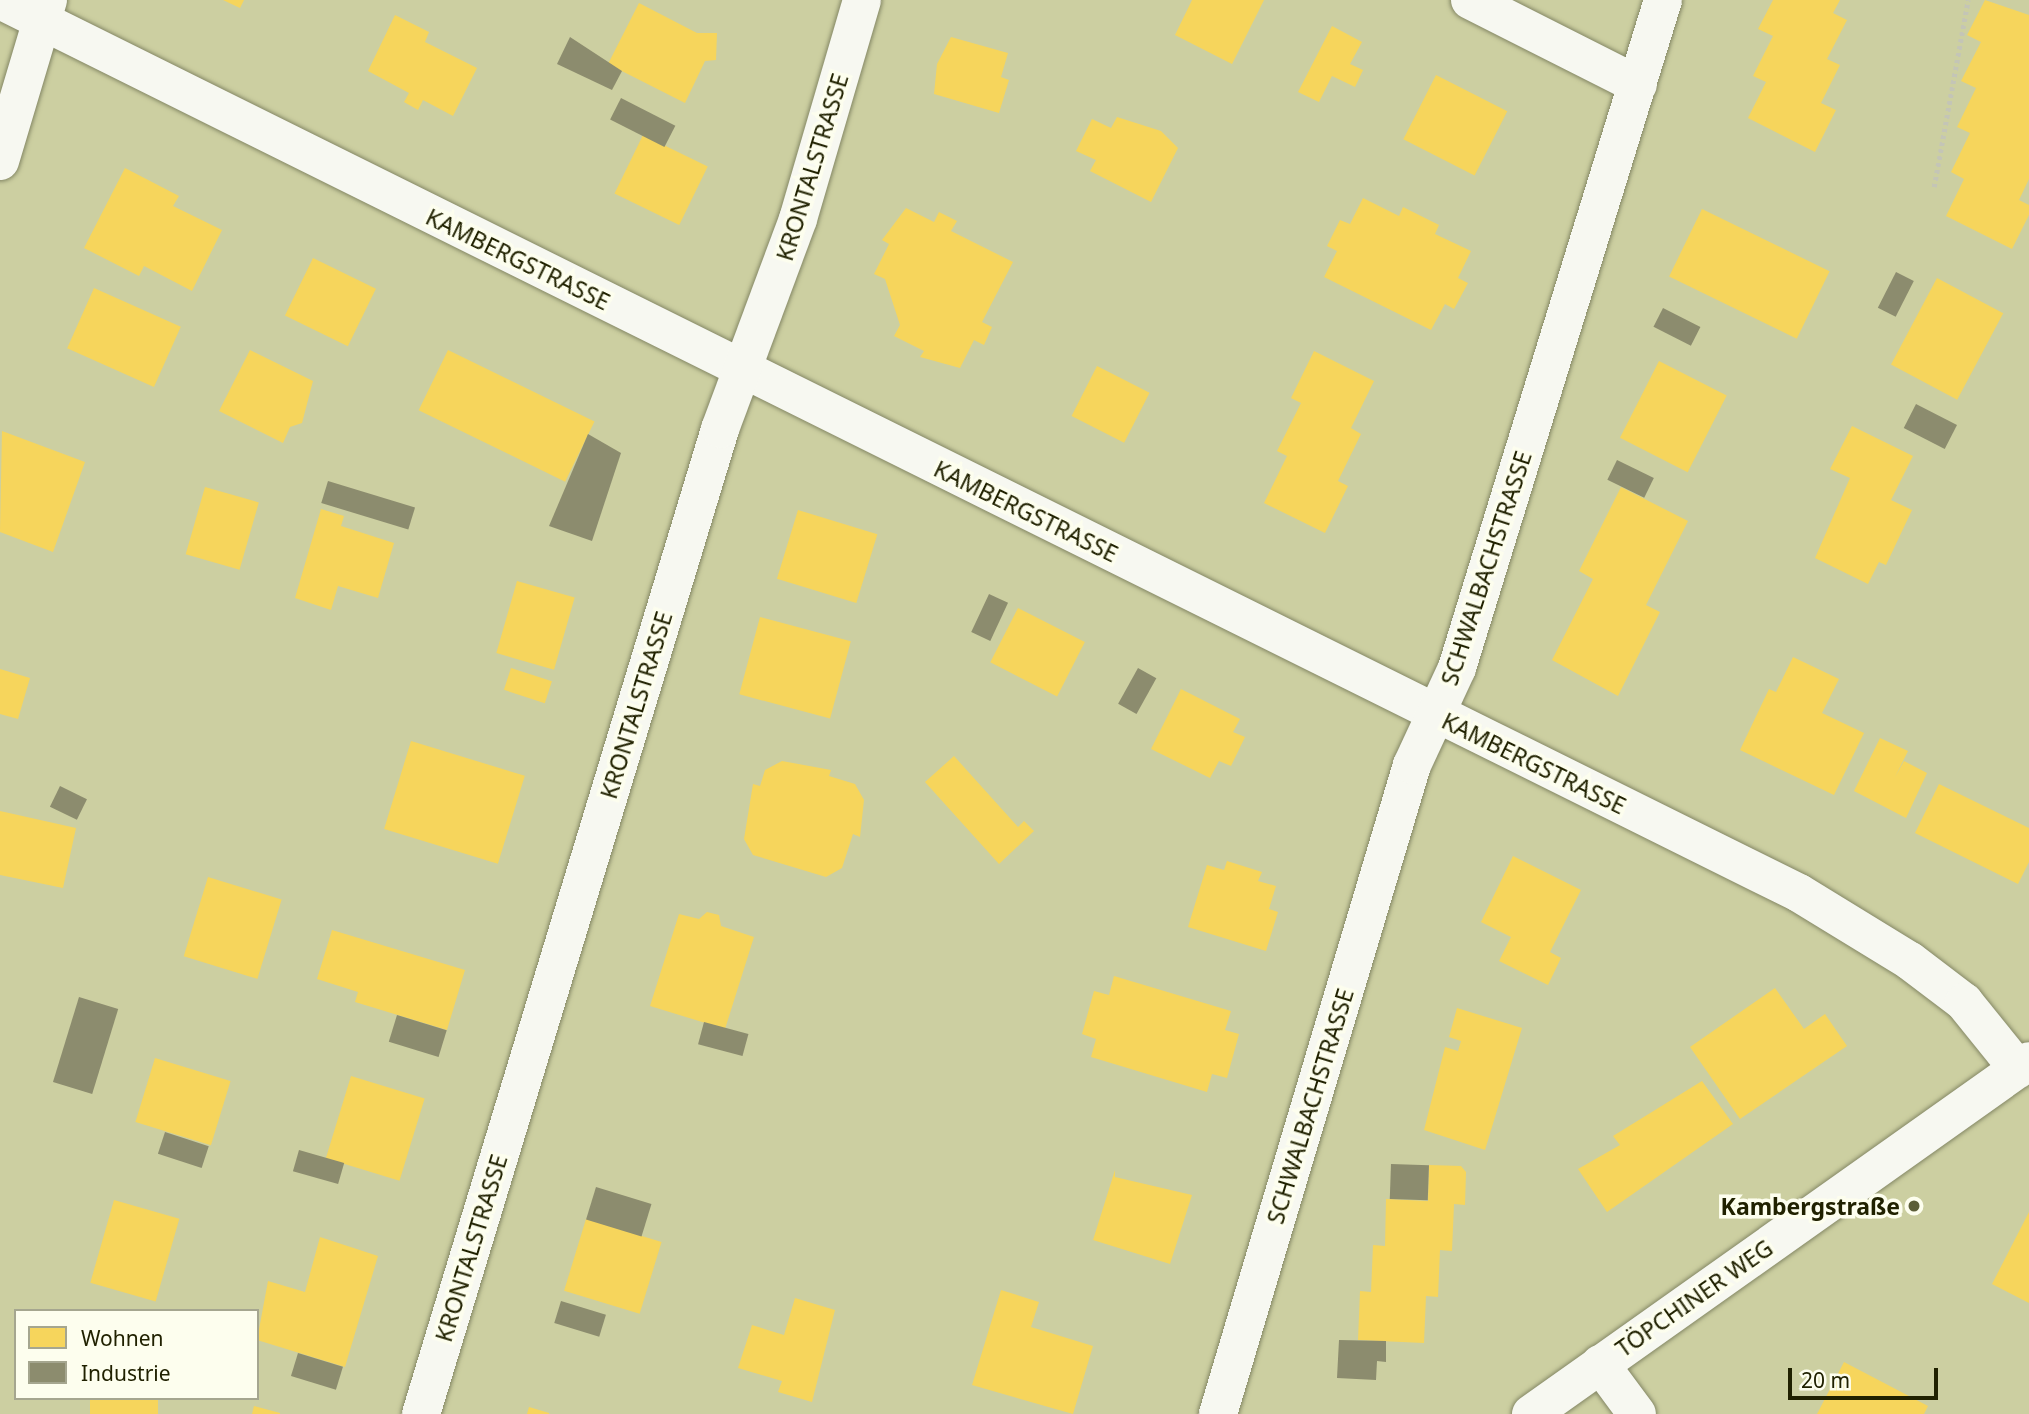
<!DOCTYPE html>
<html>
<head>
<meta charset="utf-8">
<style>
	body { margin:0 }
	#map { position:relative; width:2029px; height:1414px; overflow:hidden; background:#cccfa1; font-family:"Noto Sans",sans-serif }
	div>[style] { position:absolute }
	[style*='--x'] { left:calc(var(--x)*1px); top:calc(var(--y)*1px); width:calc(var(--w)*1px); rotate:calc(var(--a)*1deg) }
	.homes>* { inset:0; background:#f6d55c; transform-origin:0 0 }
	.industry>* { inset:0; background:#8c8c6e; transform-origin:0 0 }
	.path>* { height:4.5px; margin-top:-2.25px; transform-origin:0; background:repeating-linear-gradient(90deg,#c4c5b6 0 3.5px,transparent 0 7px) }
	.roads { filter:drop-shadow(0 0 2px #848765) drop-shadow(0 0 2px #848765) }
	.minor>* { height:38px; margin:-19px; padding:0 19px; transform-origin:19px; border-radius:19px; background:#f7f8f1 }
	.dots>* { width:19px; height:19px; translate:-50% -50%; box-sizing:border-box; border:4px solid #fdfeee; border-radius:50% }
	span { translate:-50% -50%; white-space:nowrap; text-align:center; line-height:1.15; -webkit-text-stroke:7px #fdfeee; paint-order:stroke }
	.street-label { font-size:23px; color:#202100 }
	.poi-label { font-size:23px; color:#202100; font-weight:700 }
	.right { translate:-100% -50%; text-align:right }
	.legend { position:absolute; left:14px; top:1309px; width:245px; height:91px; box-sizing:border-box; background:#fdfeee; border:2px solid #a5a68f; margin:0; padding:9px 12px; list-style:none; font-size:21px; color:#202100 }
	.legend li { display:flex; align-items:center; gap:14px; height:35px }
	.legend b { width:35px; border:2px solid #a5a68f }
	.scale { position:absolute; left:1788px; top:1368px; width:150px; height:32px; box-sizing:border-box; border:4px solid #202100; border-top:0; padding-left:9px; font-size:21px; line-height:24px; white-space:nowrap; color:#202100; -webkit-text-stroke:5px #fdfeee; paint-order:stroke }
</style>
</head>
<body>
<div id="map">
	<div class="homes">
		<i style="clip-path:polygon(223px 0,244px 0,240px 8px)"></i>
		<i style="clip-path:polygon(1192px 0,1264px 0,1232px 64px,1175px 35px)"></i>
		<i style="clip-path:polygon(1773px 0,1840px 0,1833px 13px,1847px 20px,1827px 59px,1840px 65px,1821px 103px,1836px 110px,1815px 152px,1748px 118px,1766px 82px,1753px 76px,1773px 36px,1758px 29px)"></i>
		<i style="clip-path:polygon(1985px 0,2029px 15px,2029px 179px,2019px 200px,2029px 205px,2029px 215px,2012px 249px,1946px 216px,1964px 179px,1951px 172px,1970px 133px,1957px 127px,1976px 88px,1961px 81px,1981px 42px,1967px 35px)"></i>
		<i style="clip-path:polygon(639px 3px,697px 33px,717px 33px,716px 60px,705px 61px,685px 103px,608px 64px)"></i>
		<i style="clip-path:polygon(395px 15px,429px 32px,425px 42px,477px 68px,453px 116px,423px 100px,418px 110px,404px 102px,409px 93px,368px 71px)"></i>
		<i style="clip-path:polygon(1332px 26px,1362px 42px,1350px 64px,1363px 70px,1355px 87px,1332px 76px,1319px 102px,1298px 92px)"></i>
		<i style="clip-path:polygon(951px 37px,1008px 53px,1001px 77px,1009px 80px,999px 113px,934px 94px,937px 64px)"></i>
		<i style="left:1436px;top:75px;width:80px;height:72px;rotate:27deg"></i>
		<i style="clip-path:polygon(1117px 117px,1161px 131px,1178px 148px,1151px 202px,1090px 171px,1096px 160px,1076px 151px,1092px 119px,1111px 128px)"></i>
		<i style="left:643px;top:135px;width:72px;height:65px;rotate:26deg"></i>
		<i style="clip-path:polygon(125px 168px,179px 196px,173px 206px,222px 230px,192px 291px,144px 266px,139px 276px,84px 248px)"></i>
		<i style="clip-path:polygon(1363px 198px,1399px 216px,1403px 207px,1439px 225px,1435px 234px,1471px 251px,1458px 278px,1468px 283px,1454px 309px,1445px 304px,1431px 330px,1324px 277px,1337px 251px,1327px 246px,1340px 220px,1350px 224px)"></i>
		<i style="clip-path:polygon(906px 208px,934px 222px,939px 212px,957px 221px,951px 231px,1013px 262px,982px 322px,992px 327px,984px 345px,974px 340px,960px 368px,920px 357px,924px 351px,894px 336px,900px 325px,885px 279px,874px 274px,889px 244px,882px 240px)"></i>
		<i style="left:1702px;top:209px;width:142px;height:75px;rotate:26deg"></i>
		<i style="left:313px;top:258px;width:70px;height:64px;rotate:26deg"></i>
		<i style="left:1937px;top:278px;width:75px;height:98px;rotate:28deg"></i>
		<i style="left:94px;top:288px;width:95px;height:66px;rotate:24deg"></i>
		<i style="clip-path:polygon(250px 350px,313px 381px,302px 423px,290px 427px,283px 443px,219px 411px)"></i>
		<i style="left:448px;top:350px;width:163px;height:67px;rotate:26deg"></i>
		<i style="clip-path:polygon(1314px 351px,1374px 381px,1351px 428px,1361px 434px,1338px 481px,1348px 486px,1325px 533px,1264px 503px,1287px 456px,1277px 451px,1301px 403px,1291px 398px)"></i>
		<i style="left:1659px;top:361px;width:76px;height:86px;rotate:27deg"></i>
		<i style="left:1097px;top:366px;width:59px;height:56px;rotate:27deg"></i>
		<i style="clip-path:polygon(1852px 426px,1913px 456px,1891px 500px,1912px 510px,1886px 565px,1879px 562px,1868px 584px,1815px 558px,1850px 478px,1830px 469px)"></i>
		<i style="clip-path:polygon(2px 431px,85px 462px,53px 552px,0 532px)"></i>
		<i style="left:205px;top:487px;width:56px;height:70px;rotate:16deg"></i>
		<i style="clip-path:polygon(1621px 487px,1688px 521px,1646px 605px,1660px 612px,1618px 696px,1552px 660px,1593px 579px,1579px 571px)"></i>
		<i style="clip-path:polygon(321px 509px,344px 516px,341px 526px,394px 543px,378px 598px,338px 586px,331px 610px,295px 598px)"></i>
		<i style="left:798px;top:510px;width:83px;height:72px;rotate:17deg"></i>
		<i style="left:517px;top:581px;width:60px;height:75px;rotate:16deg"></i>
		<i style="left:1018px;top:608px;width:75px;height:61px;rotate:27deg"></i>
		<i style="left:760px;top:617px;width:94px;height:80px;rotate:15deg"></i>
		<i style="clip-path:polygon(1793px 657px,1839px 679px,1822px 713px,1864px 733px,1834px 795px,1740px 750px,1769px 689px,1776px 692px)"></i>
		<i style="left:511px;top:668px;width:43px;height:23px;rotate:18deg"></i>
		<i style="clip-path:polygon(0 669px,30px 678px,18px 719px,0 714px)"></i>
		<i style="clip-path:polygon(1181px 689px,1240px 719px,1233px 732px,1245px 737px,1231px 766px,1219px 761px,1210px 778px,1151px 749px)"></i>
		<i style="clip-path:polygon(1880px 738px,1908px 751px,1895px 777px,1904px 761px,1927px 773px,1906px 818px,1854px 791px)"></i>
		<i style="left:411px;top:741px;width:119px;height:92px;rotate:17deg"></i>
		<i style="clip-path:polygon(954px 756px,1018px 827px,1024px 821px,1034px 831px,999px 864px,925px 782px)"></i>
		<i style="clip-path:polygon(782px 761px,831px 770px,829px 776px,855px 784px,864px 800px,860px 837px,853px 834px,842px 868px,826px 877px,753px 855px,744px 839px,753px 784px,760px 786px,765px 770px)"></i>
		<i style="clip-path:polygon(1939px 784px,2029px 828px,2029px 862px,2018px 884px,1915px 833px)"></i>
		<i style="clip-path:polygon(0 811px,76px 828px,63px 888px,0 875px)"></i>
		<i style="clip-path:polygon(1513px 856px,1581px 890px,1550px 952px,1561px 958px,1548px 985px,1499px 961px,1511px 937px,1481px 922px)"></i>
		<i style="clip-path:polygon(1227px 861px,1262px 872px,1258px 881px,1276px 886px,1269px 909px,1278px 912px,1266px 951px,1188px 927px,1207px 865px,1224px 870px)"></i>
		<i style="left:208px;top:877px;width:77px;height:83px;rotate:17deg"></i>
		<i style="clip-path:polygon(707px 912px,719px 915px,721px 926px,754px 937px,725px 1029px,650px 1006px,679px 914px,699px 919px)"></i>
		<i style="clip-path:polygon(332px 930px,465px 970px,447px 1030px,355px 1002px,358px 992px,317px 979px)"></i>
		<i style="clip-path:polygon(1114px 976px,1231px 1011px,1225px 1030px,1239px 1034px,1227px 1078px,1212px 1074px,1207px 1092px,1091px 1057px,1096px 1039px,1082px 1034px,1094px 991px,1109px 995px)"></i>
		<i style="clip-path:polygon(1775px 988px,1804px 1029px,1825px 1014px,1847px 1046px,1740px 1119px,1690px 1047px)"></i>
		<i style="clip-path:polygon(1457px 1008px,1522px 1028px,1485px 1150px,1424px 1130px,1445px 1047px,1458px 1051px,1461px 1041px,1449px 1037px)"></i>
		<i style="left:155px;top:1058px;width:79px;height:67px;rotate:17deg"></i>
		<i style="left:351px;top:1076px;width:77px;height:86px;rotate:17deg"></i>
		<i style="clip-path:polygon(1702px 1081px,1733px 1124px,1607px 1212px,1578px 1169px,1620px 1145px,1613px 1136px)"></i>
		<i style="clip-path:polygon(1429px 1165px,1461px 1166px,1466px 1172px,1465px 1205px,1454px 1204px,1452px 1251px,1440px 1250px,1438px 1297px,1426px 1296px,1424px 1343px,1358px 1340px,1360px 1291px,1371px 1292px,1373px 1245px,1385px 1246px,1386px 1199px,1428px 1201px)"></i>
		<i style="clip-path:polygon(1115px 1170px,1115px 1177px,1192px 1195px,1170px 1264px,1093px 1240px)"></i>
		<i style="left:114px;top:1200px;width:68px;height:86px;rotate:16deg"></i>
		<i style="clip-path:polygon(2029px 1212px,2029px 1303px,1992px 1284px)"></i>
		<i style="left:586px;top:1219px;width:79px;height:75px;rotate:17deg"></i>
		<i style="clip-path:polygon(320px 1237px,378px 1256px,345px 1367px,257px 1340px,268px 1281px,305px 1292px)"></i>
		<i style="clip-path:polygon(1001px 1290px,1039px 1302px,1031px 1327px,1093px 1346px,1073px 1414px,972px 1385px)"></i>
		<i style="clip-path:polygon(795px 1298px,835px 1310px,812px 1402px,778px 1392px,782px 1381px,738px 1368px,752px 1325px,784px 1335px)"></i>
		<i style="clip-path:polygon(1844px 1362px,1928px 1406px,1924px 1414px,1817px 1414px)"></i>
		<i style="left:90px;top:1398px;width:68px;height:16px"></i>
		<i style="clip-path:polygon(254px 1406px,280px 1413px,280px 1414px,252px 1414px)"></i>
		<i style="clip-path:polygon(529px 1407px,549px 1413px,549px 1414px,527px 1414px)"></i>
	</div>
	<div class="industry">
		<i style="clip-path:polygon(570px 37px,622px 71px,612px 90px,557px 64px)"></i>
		<i style="left:621px;top:98px;width:61px;height:24px;rotate:27deg"></i>
		<i style="left:1896px;top:272px;width:20px;height:40px;rotate:27deg"></i>
		<i style="left:1663px;top:308px;width:42px;height:21px;rotate:27deg"></i>
		<i style="left:1916px;top:404px;width:46px;height:27px;rotate:27deg"></i>
		<i style="clip-path:polygon(588px 434px,621px 453px,592px 541px,549px 526px)"></i>
		<i style="left:1617px;top:460px;width:41px;height:22px;rotate:26deg"></i>
		<i style="left:328px;top:481px;width:91px;height:23px;rotate:17deg"></i>
		<i style="left:989px;top:594px;width:21px;height:42px;rotate:25deg"></i>
		<i style="left:1138px;top:668px;width:21px;height:41px;rotate:29deg"></i>
		<i style="left:60px;top:786px;width:30px;height:23px;rotate:26deg"></i>
		<i style="left:79px;top:997px;width:41px;height:89px;rotate:17deg"></i>
		<i style="left:397px;top:1015px;width:52px;height:28px;rotate:17deg"></i>
		<i style="left:704px;top:1022px;width:46px;height:23px;rotate:15deg"></i>
		<i style="left:165px;top:1132px;width:46px;height:23px;rotate:18deg"></i>
		<i style="left:299px;top:1150px;width:47px;height:22px;rotate:16deg"></i>
		<i style="left:1391px;top:1164px;width:38px;height:35px;rotate:2deg"></i>
		<i style="left:596px;top:1187px;width:58px;height:34px;rotate:17deg"></i>
		<i style="left:561px;top:1301px;width:47px;height:23px;rotate:17deg"></i>
		<i style="clip-path:polygon(1339px 1340px,1386px 1341px,1386px 1362px,1377px 1361px,1376px 1380px,1337px 1378px)"></i>
		<i style="left:298px;top:1353px;width:47px;height:24px;rotate:17deg"></i>
	</div>
	<div class="path">
		<i style="--x:1934;--y:187;--w:190;--a:-79.7"></i>
	</div>
	<div class="roads">
		<div class="minor">
			<i style="--x:0;--y:0;--w:2008;--a:26.4"></i>
			<i style="--x:1799;--y:893;--w:130;--a:31.5"></i>
			<i style="--x:1910;--y:961;--w:68;--a:37.2"></i>
			<i style="--x:1964;--y:1002;--w:86;--a:51.1"></i>
			<i style="--x:1470;--y:0;--w:188;--a:26.8"></i>
			<i style="--x:0;--y:161;--w:168;--a:-73.4"></i>
			<i style="--x:1600;--y:1364;--w:62;--a:53.5"></i>
			<i style="--x:421;--y:1414;--w:1029;--a:-73.11"></i>
			<i style="--x:720;--y:429;--w:224;--a:-69.6"></i>
			<i style="--x:798;--y:219;--w:228;--a:-73.7"></i>
			<i style="--x:1218;--y:1414;--w:677;--a:-73.36"></i>
			<i style="--x:1412;--y:765;--w:107;--a:-65.1"></i>
			<i style="--x:1457;--y:668;--w:699;--a:-72.86"></i>
			<i style="--x:1531;--y:1414;--w:610;--a:-35.33"></i>
		</div>
	</div>
	<div class="dots">
		<i style="left:1914px;top:1206px;background:#5c5e38"></i>
	</div>
	<div class="street-label">
		<span style="left:812px;top:167px;rotate:-73deg">KRONTALSTRASSE</span>
		<span style="left:518px;top:259px;rotate:26deg">KAMBERGSTRASSE</span>
		<span style="left:1026px;top:511px;rotate:26deg">KAMBERGSTRASSE</span>
		<span style="left:1486px;top:568px;rotate:-72deg">SCHWALBACHSTRASSE</span>
		<span style="left:636px;top:705px;rotate:-73deg">KRONTALSTRASSE</span>
		<span style="left:1534px;top:763px;rotate:26deg">KAMBERGSTRASSE</span>
		<span style="left:1310px;top:1106px;rotate:-73deg">SCHWALBACHSTRASSE</span>
		<span style="left:471px;top:1248px;rotate:-73deg">KRONTALSTRASSE</span>
		<span style="left:1694px;top:1298px;rotate:-35deg">TÖPCHINER WEG</span>
	</div>
	<div class="poi-label">
		<span class="right" style="left:1900px;top:1206px">Kambergstraße</span>
	</div>
	<ul class="legend">
	<li><b style="height:19px;background:#f6d55c"></b>Wohnen</li>
	<li><b style="height:19px;background:#8c8c6e"></b>Industrie</li>
	</ul>
	<div class="scale">20 m</div>
</div>
</body>
</html>
